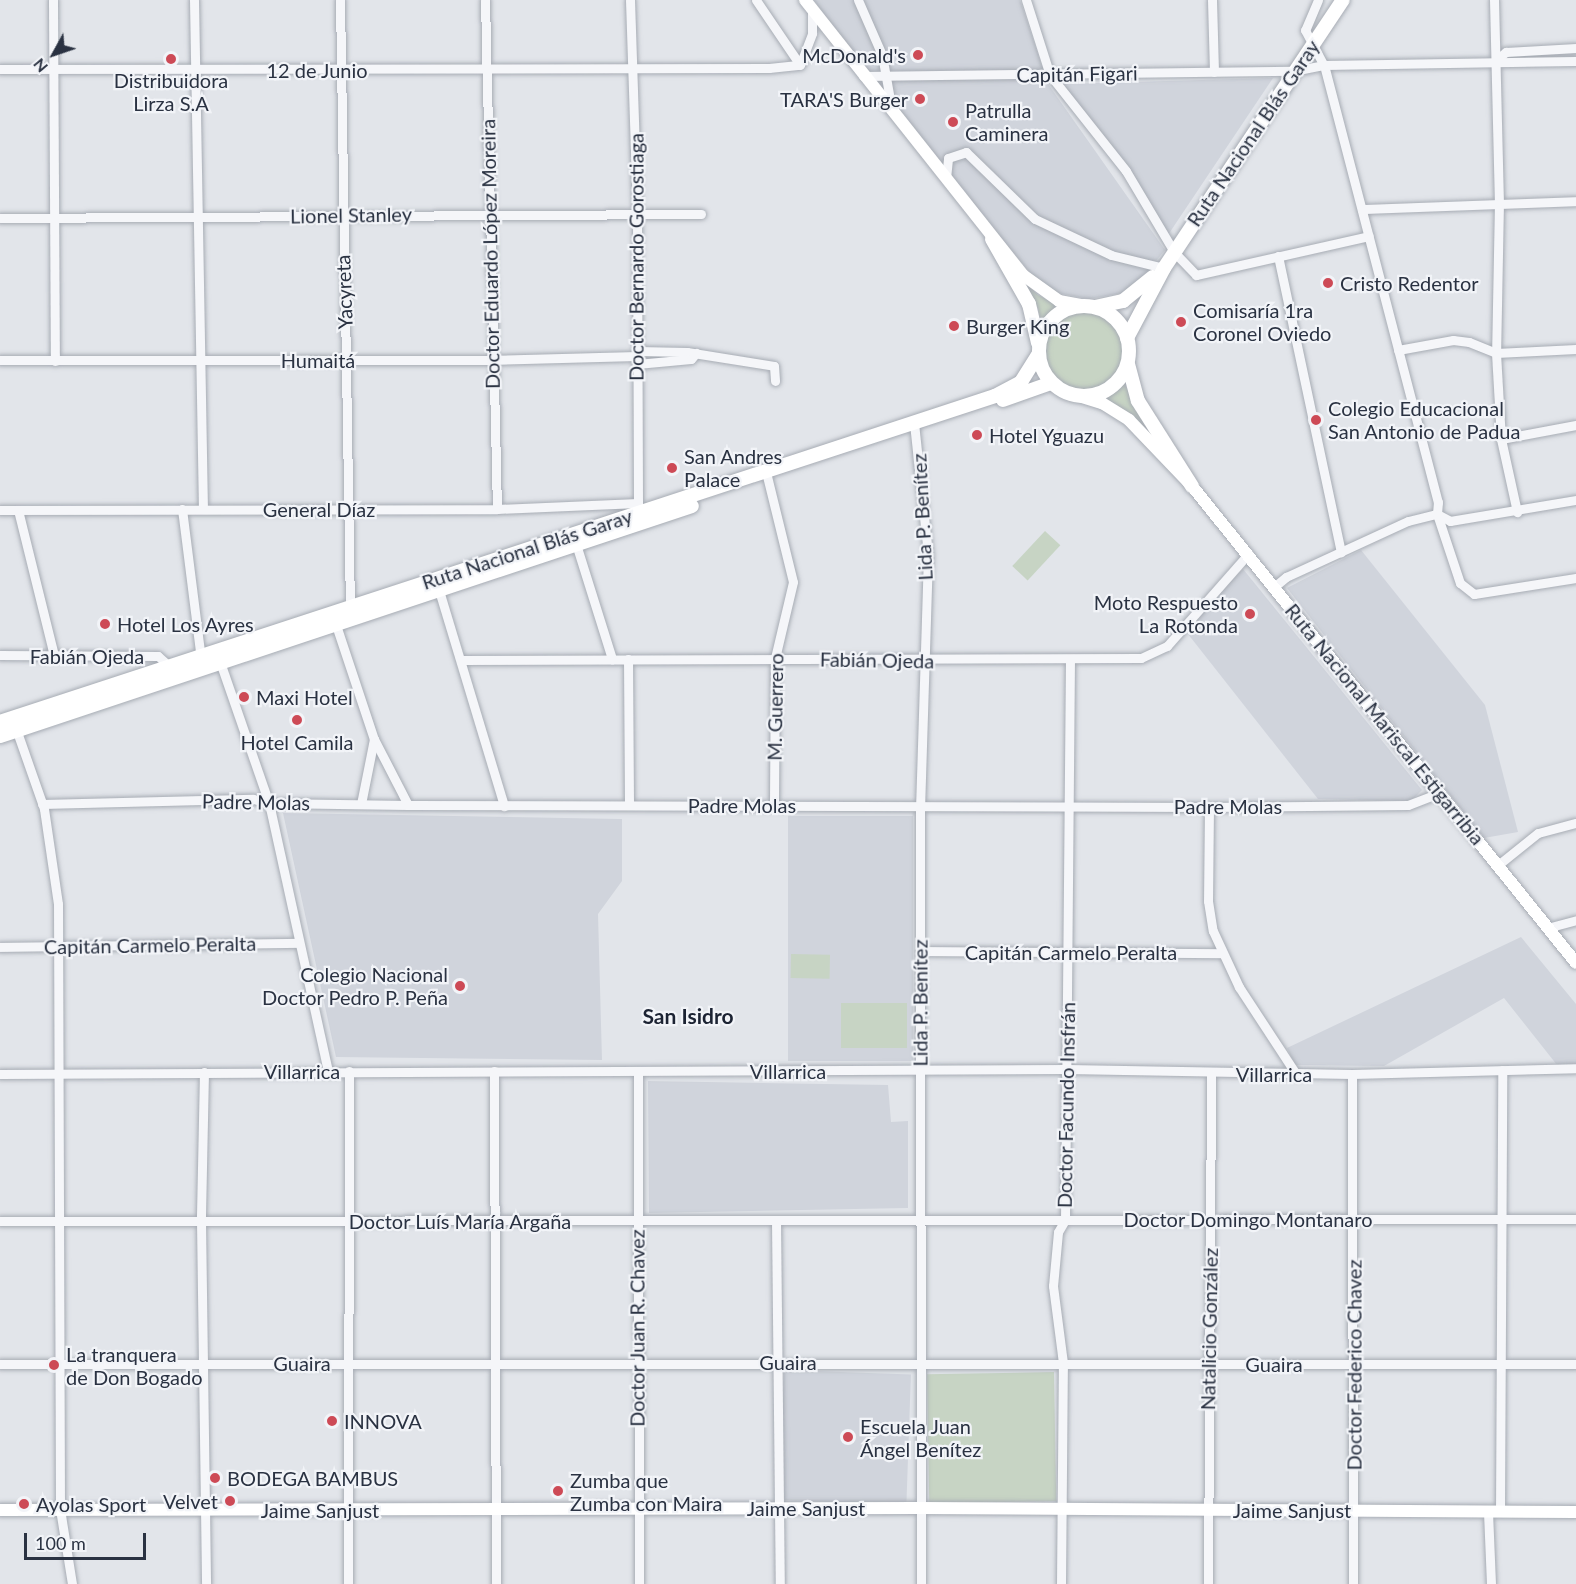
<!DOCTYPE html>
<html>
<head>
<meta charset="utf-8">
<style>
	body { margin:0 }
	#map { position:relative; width:1576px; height:1584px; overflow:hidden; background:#e2e5ea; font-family:Lato,sans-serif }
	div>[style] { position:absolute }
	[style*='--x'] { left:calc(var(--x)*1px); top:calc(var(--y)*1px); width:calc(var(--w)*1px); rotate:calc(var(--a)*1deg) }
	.built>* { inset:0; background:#d0d4dc; transform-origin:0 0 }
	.green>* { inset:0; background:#c7d4c4; transform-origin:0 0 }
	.round { border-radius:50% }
	.roads { filter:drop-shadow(0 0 2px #a7acb4) drop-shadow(0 0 2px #a7acb4) }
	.minor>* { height:9px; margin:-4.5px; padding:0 4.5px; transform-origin:4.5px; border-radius:4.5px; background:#f5f6f9 }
	.major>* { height:12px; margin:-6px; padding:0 6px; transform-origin:6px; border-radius:6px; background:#fff }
	.highway>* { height:14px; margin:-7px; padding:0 7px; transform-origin:7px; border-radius:7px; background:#fff }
	.highway>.ring { margin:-7px; padding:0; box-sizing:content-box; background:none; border:14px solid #fff; border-radius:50% }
	.dots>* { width:16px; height:16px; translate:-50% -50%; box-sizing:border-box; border:3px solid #f2f4f8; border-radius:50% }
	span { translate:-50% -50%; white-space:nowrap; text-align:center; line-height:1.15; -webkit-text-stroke:4.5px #f2f4f8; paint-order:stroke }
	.poi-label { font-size:20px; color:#2a3242 }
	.right { translate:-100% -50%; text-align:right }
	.left { translate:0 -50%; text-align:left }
	.street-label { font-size:20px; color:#2a3242 }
	.neighbourhood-label { font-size:21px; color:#1c2333; font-weight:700 }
	.north { position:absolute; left:24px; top:24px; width:60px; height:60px; -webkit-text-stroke:4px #f2f4f8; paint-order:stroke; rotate:230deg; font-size:16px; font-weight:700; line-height:24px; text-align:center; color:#2a3242 }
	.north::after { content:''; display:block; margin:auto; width:21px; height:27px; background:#2a3242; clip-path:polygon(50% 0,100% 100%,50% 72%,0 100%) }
	.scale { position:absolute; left:24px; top:1533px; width:122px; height:27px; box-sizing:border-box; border:3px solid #2a3242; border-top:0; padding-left:8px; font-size:18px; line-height:21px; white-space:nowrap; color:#2a3242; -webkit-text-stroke:4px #f2f4f8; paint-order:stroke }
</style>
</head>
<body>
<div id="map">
	<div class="built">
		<i style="clip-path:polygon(814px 0,1020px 0,1048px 84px,1165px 250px,1146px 273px,1122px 293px,1089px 299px,1058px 293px,1037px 281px,872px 83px)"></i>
		<i style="clip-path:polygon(1273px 78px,1168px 235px,1061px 84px)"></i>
		<i style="clip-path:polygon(1361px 550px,1485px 705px,1518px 832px,1484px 838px,1287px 588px)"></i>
		<i style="clip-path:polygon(1243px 569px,1422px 790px,1411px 801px,1318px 799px,1184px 629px)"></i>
		<i style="clip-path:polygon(283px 813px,622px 819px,622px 881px,598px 914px,602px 1060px,336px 1057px)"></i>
		<i style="left:788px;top:816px;width:125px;height:245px"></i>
		<i style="clip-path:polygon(1521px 937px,1576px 1004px,1576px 1064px,1557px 1065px,1504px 998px,1384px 1066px,1295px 1065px,1287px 1048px)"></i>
		<i style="clip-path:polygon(648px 1081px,888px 1085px,891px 1122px,908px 1121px,908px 1208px,649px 1213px)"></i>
		<i style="left:784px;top:1370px;width:127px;height:130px;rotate:2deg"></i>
	</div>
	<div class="green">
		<i style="clip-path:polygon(1022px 280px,1038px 295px,1060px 306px,1041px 324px,1038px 308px)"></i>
		<i class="round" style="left:1044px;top:311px;width:80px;height:80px"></i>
		<i style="clip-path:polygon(1123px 381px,1130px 395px,1160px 445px,1100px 398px,1112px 394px)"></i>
		<i style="left:1045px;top:531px;width:21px;height:48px;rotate:43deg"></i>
		<i style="left:791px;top:954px;width:39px;height:24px;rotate:1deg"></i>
		<i style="left:841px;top:1003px;width:66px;height:45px"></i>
		<i style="left:1054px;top:1372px;width:129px;height:127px;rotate:89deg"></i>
	</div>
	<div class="roads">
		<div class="minor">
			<i style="--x:53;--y:0;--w:361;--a:89.7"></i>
			<i style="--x:194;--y:0;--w:508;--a:88.99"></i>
			<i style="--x:340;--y:0;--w:612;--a:89.06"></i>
			<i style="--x:485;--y:0;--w:509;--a:88.65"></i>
			<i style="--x:630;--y:0;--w:213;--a:88.1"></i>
			<i style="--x:637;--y:213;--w:294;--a:89.8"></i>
			<i style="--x:756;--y:0;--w:78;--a:55.9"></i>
			<i style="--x:858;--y:0;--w:60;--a:66.4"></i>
			<i style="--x:882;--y:55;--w:51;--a:79.8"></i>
			<i style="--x:1026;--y:0;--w:79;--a:72.3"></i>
			<i style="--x:1050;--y:75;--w:122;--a:51.6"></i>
			<i style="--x:1126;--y:171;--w:94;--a:59.3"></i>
			<i style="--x:1174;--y:252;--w:32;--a:46"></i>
			<i style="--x:1196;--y:275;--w:177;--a:-12.7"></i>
			<i style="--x:1212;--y:0;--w:72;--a:88.4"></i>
			<i style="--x:1318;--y:0;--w:33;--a:113"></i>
			<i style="--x:1305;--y:30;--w:40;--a:62"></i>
			<i style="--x:1324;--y:65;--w:452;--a:75.4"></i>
			<i style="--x:1438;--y:502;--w:12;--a:95"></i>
			<i style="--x:1437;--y:514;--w:73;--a:71.6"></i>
			<i style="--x:1460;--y:583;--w:18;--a:38"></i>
			<i style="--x:1474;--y:594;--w:103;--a:-8.9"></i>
			<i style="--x:1494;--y:0;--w:202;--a:88.6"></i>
			<i style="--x:1499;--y:202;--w:151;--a:91.1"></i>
			<i style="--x:1496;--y:353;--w:86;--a:86.7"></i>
			<i style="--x:1501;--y:439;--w:75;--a:77.6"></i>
			<i style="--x:1496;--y:60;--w:13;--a:-39"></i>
			<i style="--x:1506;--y:52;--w:70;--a:-3.3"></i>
			<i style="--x:0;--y:69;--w:769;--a:-0.07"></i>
			<i style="--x:769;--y:68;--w:31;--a:-6"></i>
			<i style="--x:800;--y:65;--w:34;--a:-69"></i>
			<i style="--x:812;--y:33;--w:23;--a:-90"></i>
			<i style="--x:863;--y:76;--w:430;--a:-0.7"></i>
			<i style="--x:1293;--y:71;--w:32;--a:-11"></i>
			<i style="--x:1324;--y:65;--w:252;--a:-0.9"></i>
			<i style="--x:946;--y:178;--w:20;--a:-84"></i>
			<i style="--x:948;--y:158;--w:19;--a:-18"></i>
			<i style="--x:966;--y:152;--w:96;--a:44.2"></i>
			<i style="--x:1035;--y:219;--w:84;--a:25.3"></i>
			<i style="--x:1111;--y:255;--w:55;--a:13.8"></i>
			<i style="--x:1362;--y:209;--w:214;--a:-2.1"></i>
			<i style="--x:0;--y:218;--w:701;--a:-0.33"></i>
			<i style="--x:1278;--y:256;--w:303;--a:78"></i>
			<i style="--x:1398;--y:350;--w:56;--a:-10.3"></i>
			<i style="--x:1453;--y:340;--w:16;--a:7"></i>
			<i style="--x:1469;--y:342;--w:29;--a:22"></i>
			<i style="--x:1496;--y:353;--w:80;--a:-2.9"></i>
			<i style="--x:637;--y:351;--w:50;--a:1.1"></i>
			<i style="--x:687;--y:352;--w:88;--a:9.1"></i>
			<i style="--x:774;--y:366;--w:15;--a:86"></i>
			<i style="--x:0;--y:360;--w:490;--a:0"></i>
			<i style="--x:490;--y:360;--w:147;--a:-1.6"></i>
			<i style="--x:637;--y:364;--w:54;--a:-5.3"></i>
			<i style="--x:691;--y:359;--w:8;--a:-50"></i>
			<i style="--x:914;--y:423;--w:133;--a:83.9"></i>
			<i style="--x:928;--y:555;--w:252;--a:91.8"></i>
			<i style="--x:920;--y:807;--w:777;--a:89.93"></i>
			<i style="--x:1501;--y:439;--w:76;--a:-10.6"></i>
			<i style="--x:766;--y:472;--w:113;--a:76.2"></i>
			<i style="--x:793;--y:582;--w:78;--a:103.3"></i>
			<i style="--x:775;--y:658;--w:146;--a:90.4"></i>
			<i style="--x:182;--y:509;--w:152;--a:82.8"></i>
			<i style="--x:0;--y:510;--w:497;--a:-0.1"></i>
			<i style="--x:497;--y:509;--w:141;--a:-2.4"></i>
			<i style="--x:18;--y:510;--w:149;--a:76.1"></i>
			<i style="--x:576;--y:544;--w:121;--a:72.6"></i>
			<i style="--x:438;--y:587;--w:229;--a:73.2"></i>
			<i style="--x:1274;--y:587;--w:16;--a:-40"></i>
			<i style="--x:1286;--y:577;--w:134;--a:-24.7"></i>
			<i style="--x:1408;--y:521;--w:30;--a:-14"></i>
			<i style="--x:1437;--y:514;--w:15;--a:28"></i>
			<i style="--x:1450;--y:521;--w:128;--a:-9.5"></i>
			<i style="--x:334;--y:619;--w:126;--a:71.6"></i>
			<i style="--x:374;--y:739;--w:66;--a:101.3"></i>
			<i style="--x:0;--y:655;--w:158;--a:0.4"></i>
			<i style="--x:158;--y:656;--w:15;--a:42"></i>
			<i style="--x:219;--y:659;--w:152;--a:70.9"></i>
			<i style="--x:269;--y:803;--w:274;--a:77.6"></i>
			<i style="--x:628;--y:659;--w:146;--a:89.6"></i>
			<i style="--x:461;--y:660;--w:680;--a:-0.17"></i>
			<i style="--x:1141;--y:658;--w:29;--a:-25"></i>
			<i style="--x:1167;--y:646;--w:123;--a:-48.6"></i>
			<i style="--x:15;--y:726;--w:88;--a:70.7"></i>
			<i style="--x:44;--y:809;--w:96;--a:81.6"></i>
			<i style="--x:58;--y:904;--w:605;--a:89.81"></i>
			<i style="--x:60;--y:1509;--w:76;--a:80.9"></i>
			<i style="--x:374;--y:739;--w:74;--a:62.7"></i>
			<i style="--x:42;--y:804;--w:211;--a:-1.4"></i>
			<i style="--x:253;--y:799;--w:16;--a:14"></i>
			<i style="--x:269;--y:803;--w:139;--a:0.8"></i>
			<i style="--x:408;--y:805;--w:801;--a:0.14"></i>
			<i style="--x:1209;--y:807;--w:199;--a:-0.6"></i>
			<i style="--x:1408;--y:805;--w:33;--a:-21"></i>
			<i style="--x:1209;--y:807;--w:94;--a:90.6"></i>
			<i style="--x:1208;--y:901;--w:30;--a:81"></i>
			<i style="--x:1213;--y:931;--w:62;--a:65.1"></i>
			<i style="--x:1239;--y:987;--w:104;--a:56.8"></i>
			<i style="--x:1498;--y:865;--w:51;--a:-38.7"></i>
			<i style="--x:1538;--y:833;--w:39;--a:-15"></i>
			<i style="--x:1547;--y:928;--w:30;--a:-15"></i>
			<i style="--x:0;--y:947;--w:299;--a:-0.8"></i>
			<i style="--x:920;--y:951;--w:302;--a:0.4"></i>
			<i style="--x:494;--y:1071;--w:513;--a:89.78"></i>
			<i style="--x:204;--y:1072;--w:149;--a:91.2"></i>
			<i style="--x:201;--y:1221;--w:363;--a:89.2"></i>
			<i style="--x:638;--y:1072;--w:512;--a:89.89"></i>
			<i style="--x:0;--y:1074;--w:1067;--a:-0.27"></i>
			<i style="--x:1067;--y:1069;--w:285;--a:1"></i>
			<i style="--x:1352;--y:1074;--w:224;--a:-1.5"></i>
			<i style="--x:1352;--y:1074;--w:510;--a:89.89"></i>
			<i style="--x:776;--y:1220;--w:364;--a:89.4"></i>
			<i style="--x:0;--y:1221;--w:1576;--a:-0.07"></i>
			<i style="--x:0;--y:1364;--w:1576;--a:0"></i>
			<i style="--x:1488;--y:1512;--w:72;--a:87.6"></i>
			<i style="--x:1500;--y:1512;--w:442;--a:-89.7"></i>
			<i style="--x:348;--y:1584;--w:513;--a:-89.89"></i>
			<i style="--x:1061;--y:1584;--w:221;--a:-89.5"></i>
			<i style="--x:1063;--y:1363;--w:78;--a:-97.4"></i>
			<i style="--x:1053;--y:1286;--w:54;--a:-84.7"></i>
			<i style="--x:1058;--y:1232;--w:14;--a:-60"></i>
			<i style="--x:1065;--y:1220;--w:561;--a:-89.49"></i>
			<i style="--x:1208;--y:1584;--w:510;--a:-89.66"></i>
		</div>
		<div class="major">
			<i style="--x:805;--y:0;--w:351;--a:51.6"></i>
			<i style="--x:1023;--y:275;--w:44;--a:35.8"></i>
			<i style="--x:1059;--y:301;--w:29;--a:10"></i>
			<i style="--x:1082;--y:397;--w:21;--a:17"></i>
			<i style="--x:1102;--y:403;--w:32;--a:32"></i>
			<i style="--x:1129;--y:420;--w:91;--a:46.3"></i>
			<i style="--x:1192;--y:486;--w:612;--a:51.16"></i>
			<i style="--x:0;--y:1510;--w:919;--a:-0.12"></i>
			<i style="--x:919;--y:1508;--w:657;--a:0.35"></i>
		</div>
		<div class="highway">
			<i style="--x:992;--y:239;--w:75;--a:60.4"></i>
			<i style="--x:1029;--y:304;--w:40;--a:77"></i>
			<i class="ring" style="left:1039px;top:306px;width:76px;height:76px"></i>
			<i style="--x:1095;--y:307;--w:29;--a:-12"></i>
			<i style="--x:1123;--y:301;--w:38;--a:-39"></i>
			<i style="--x:1127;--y:338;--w:79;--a:-62.1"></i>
			<i style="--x:1164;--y:268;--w:322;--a:-56.3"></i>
			<i style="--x:1128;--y:364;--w:38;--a:75"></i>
			<i style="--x:1138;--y:401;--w:101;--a:57.6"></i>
			<i style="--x:1003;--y:400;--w:51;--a:-19.5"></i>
			<i style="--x:0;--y:722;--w:1047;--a:-18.14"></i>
			<i style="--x:995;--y:396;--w:30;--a:-28"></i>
			<i style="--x:1021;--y:382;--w:32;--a:-58"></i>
			<i style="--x:0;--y:736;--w:729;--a:-18.39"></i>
		</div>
	</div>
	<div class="dots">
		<i style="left:918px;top:55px;background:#cd4a56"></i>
		<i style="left:171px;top:59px;background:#cd4a56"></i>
		<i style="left:920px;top:99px;background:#cd4a56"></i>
		<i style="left:953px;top:122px;background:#cd4a56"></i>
		<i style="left:1328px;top:283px;background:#cd4a56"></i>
		<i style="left:1181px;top:322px;background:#cd4a56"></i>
		<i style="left:954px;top:326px;background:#cd4a56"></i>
		<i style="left:1316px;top:420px;background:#cd4a56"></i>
		<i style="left:977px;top:435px;background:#cd4a56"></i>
		<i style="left:672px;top:468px;background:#cd4a56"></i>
		<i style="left:1250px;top:614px;background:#cd4a56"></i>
		<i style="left:105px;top:624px;background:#cd4a56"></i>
		<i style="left:244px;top:697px;background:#cd4a56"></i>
		<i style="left:297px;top:720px;background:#cd4a56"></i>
		<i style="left:460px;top:986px;background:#cd4a56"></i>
		<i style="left:54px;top:1365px;background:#cd4a56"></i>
		<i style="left:332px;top:1421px;background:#cd4a56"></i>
		<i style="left:848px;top:1437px;background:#cd4a56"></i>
		<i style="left:215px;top:1478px;background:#cd4a56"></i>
		<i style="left:558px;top:1491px;background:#cd4a56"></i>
		<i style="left:230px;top:1501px;background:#cd4a56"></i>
		<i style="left:24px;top:1504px;background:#cd4a56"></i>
	</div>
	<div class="poi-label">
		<span class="right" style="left:906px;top:55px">McDonald's</span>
		<span style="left:171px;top:92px">Distribuidora<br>Lirza S.A</span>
		<span class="right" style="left:908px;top:99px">TARA'S Burger</span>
		<span class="left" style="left:965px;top:122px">Patrulla<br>Caminera</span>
		<span class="left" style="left:1340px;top:283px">Cristo Redentor</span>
		<span class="left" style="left:1193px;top:322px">Comisaría 1ra<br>Coronel Oviedo</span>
		<span class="left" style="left:966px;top:326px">Burger King</span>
		<span class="left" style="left:1328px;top:420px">Colegio Educacional<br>San Antonio de Padua</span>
		<span class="left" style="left:989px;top:435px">Hotel Yguazu</span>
		<span class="left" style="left:684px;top:468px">San Andres<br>Palace</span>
		<span class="right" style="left:1238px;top:614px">Moto Respuesto<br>La Rotonda</span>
		<span class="left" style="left:117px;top:624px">Hotel Los Ayres</span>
		<span class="left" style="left:256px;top:697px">Maxi Hotel</span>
		<span style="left:297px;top:742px">Hotel Camila</span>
		<span class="right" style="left:448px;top:986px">Colegio Nacional<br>Doctor Pedro P. Peña</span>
		<span class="left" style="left:66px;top:1366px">La tranquera<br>de Don Bogado</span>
		<span class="left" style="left:344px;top:1421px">INNOVA</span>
		<span class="left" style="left:860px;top:1438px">Escuela Juan<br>Ángel Benítez</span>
		<span class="left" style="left:227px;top:1478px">BODEGA BAMBUS</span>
		<span class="left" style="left:570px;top:1492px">Zumba que<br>Zumba con Maira</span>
		<span class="right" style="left:218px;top:1501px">Velvet</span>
		<span class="left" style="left:36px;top:1504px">Ayolas Sport</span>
	</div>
	<div class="street-label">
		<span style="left:317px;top:70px">12 de Junio</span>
		<span style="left:1077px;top:74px;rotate:-1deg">Capitán Figari</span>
		<span style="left:1253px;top:133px;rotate:-56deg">Ruta Nacional Blás Garay</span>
		<span style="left:351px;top:215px;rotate:-1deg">Lionel Stanley</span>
		<span style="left:490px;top:254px;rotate:-91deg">Doctor Eduardo López Moreira</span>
		<span style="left:636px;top:257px;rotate:-90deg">Doctor Bernardo Gorostiaga</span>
		<span style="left:344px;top:292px;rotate:-92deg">Yacyreta</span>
		<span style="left:318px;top:360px">Humaitá</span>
		<span style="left:319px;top:509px">General Díaz</span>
		<span style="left:922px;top:517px;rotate:-93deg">Lida P. Benítez</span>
		<span style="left:527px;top:549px;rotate:-18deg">Ruta Nacional Blás Garay</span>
		<span style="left:87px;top:656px">Fabián Ojeda</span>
		<span style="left:877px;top:660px;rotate:1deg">Fabián Ojeda</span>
		<span style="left:775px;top:707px;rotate:-89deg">M. Guerrero</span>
		<span style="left:1385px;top:724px;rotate:51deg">Ruta Nacional Mariscal Estigarribia</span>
		<span style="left:256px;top:802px;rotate:1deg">Padre Molas</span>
		<span style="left:742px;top:805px">Padre Molas</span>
		<span style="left:1228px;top:806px">Padre Molas</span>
		<span style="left:150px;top:945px;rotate:-1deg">Capitán Carmelo Peralta</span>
		<span style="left:1071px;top:952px">Capitán Carmelo Peralta</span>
		<span style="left:920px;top:1003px;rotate:-90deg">Lida P. Benítez</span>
		<span style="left:302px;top:1071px">Villarrica</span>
		<span style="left:788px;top:1071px">Villarrica</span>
		<span style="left:1274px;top:1074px">Villarrica</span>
		<span style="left:1066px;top:1105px;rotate:-89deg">Doctor Facundo Insfrán</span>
		<span style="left:1248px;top:1219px">Doctor Domingo Montanaro</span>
		<span style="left:460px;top:1221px">Doctor Luís María Argaña</span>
		<span style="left:637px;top:1328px;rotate:-90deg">Doctor Juan R. Chavez</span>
		<span style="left:1209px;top:1329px;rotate:-89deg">Natalicio González</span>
		<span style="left:788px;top:1362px">Guaira</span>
		<span style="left:302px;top:1363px">Guaira</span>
		<span style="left:1274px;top:1364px">Guaira</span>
		<span style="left:1354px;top:1365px;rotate:-90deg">Doctor Federico Chavez</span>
		<span style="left:806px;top:1508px">Jaime Sanjust</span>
		<span style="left:320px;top:1510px">Jaime Sanjust</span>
		<span style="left:1292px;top:1510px">Jaime Sanjust</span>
	</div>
	<div class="neighbourhood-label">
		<span style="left:688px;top:1016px">San Isidro</span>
	</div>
	<div class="north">N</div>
	<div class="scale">100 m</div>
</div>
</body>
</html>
